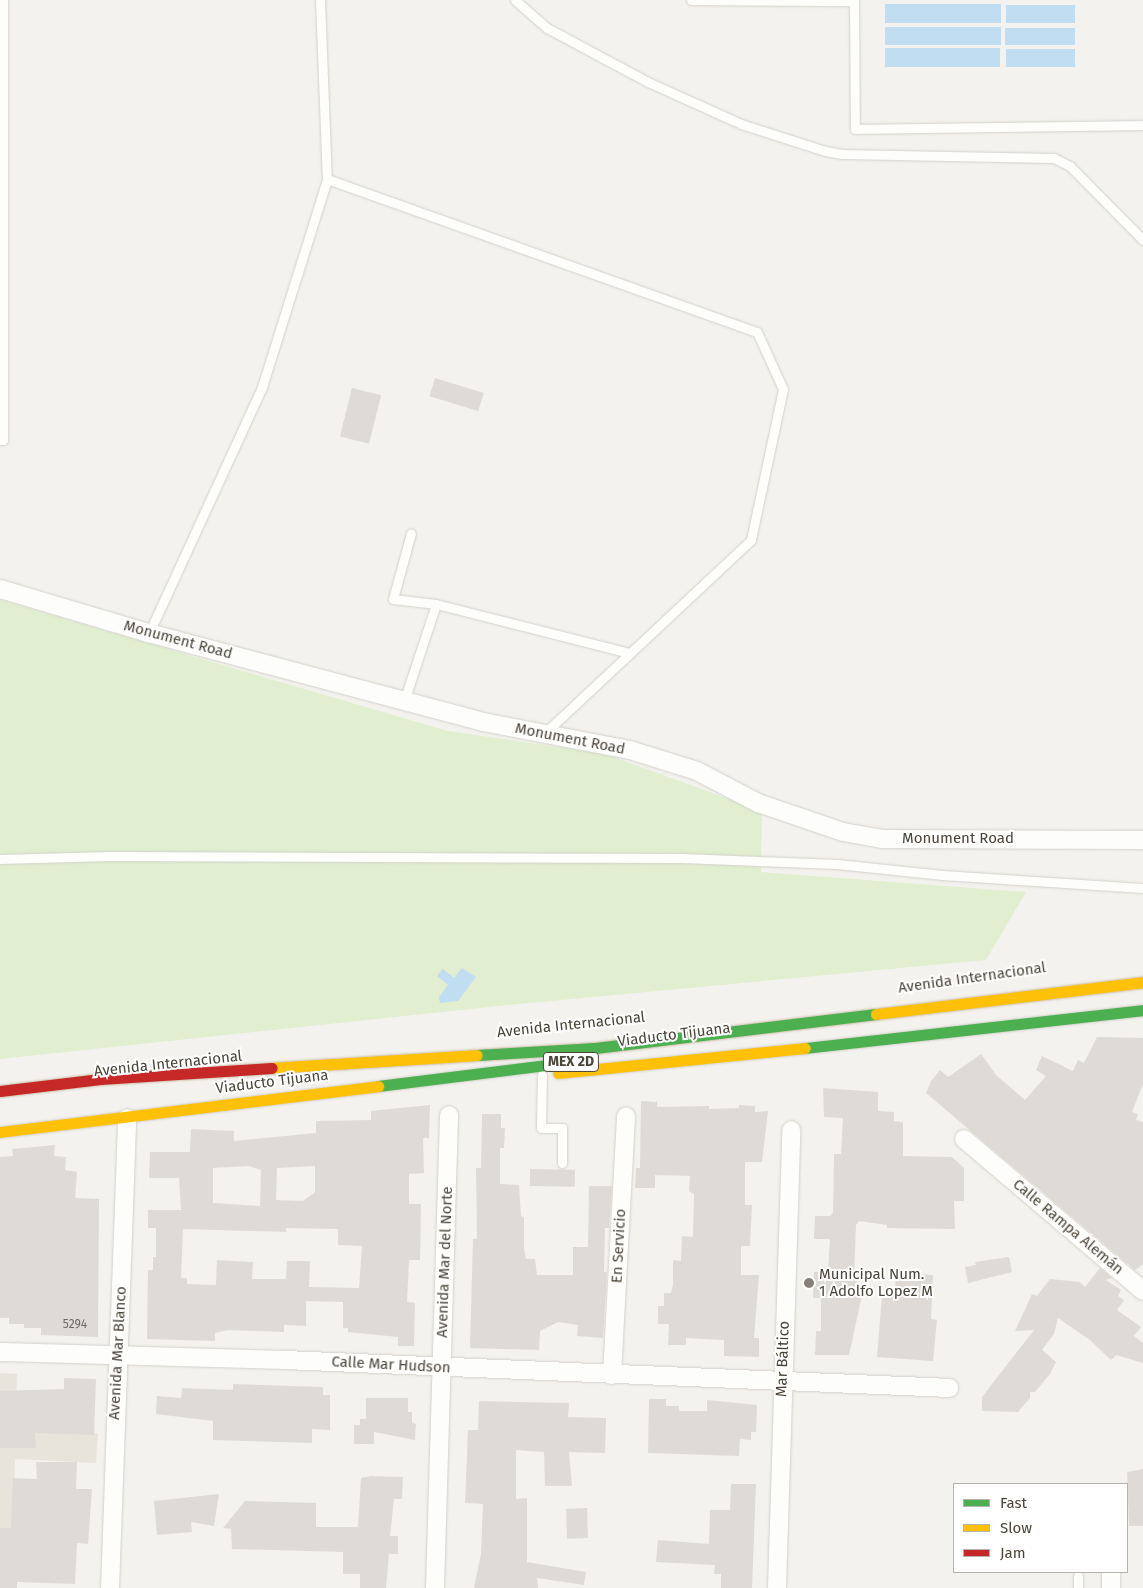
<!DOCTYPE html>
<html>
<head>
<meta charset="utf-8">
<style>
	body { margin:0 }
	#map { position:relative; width:1143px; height:1588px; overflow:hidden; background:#f4f2ee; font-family:"Fira Sans",sans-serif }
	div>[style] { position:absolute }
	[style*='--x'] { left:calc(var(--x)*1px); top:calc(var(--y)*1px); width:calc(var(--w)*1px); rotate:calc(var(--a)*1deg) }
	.residential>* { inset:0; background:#e7e4dc }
	.green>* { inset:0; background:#e1eecf }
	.water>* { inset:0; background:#c0ddf1; transform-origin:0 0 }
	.building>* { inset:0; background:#dedbd6; transform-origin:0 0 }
	.roads { filter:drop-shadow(0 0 1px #d2d0cb) drop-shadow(0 0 1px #d2d0cb) }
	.lane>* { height:9px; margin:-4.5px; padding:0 4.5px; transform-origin:4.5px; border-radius:4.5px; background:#fdfdfc }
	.street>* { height:18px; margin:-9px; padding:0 9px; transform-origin:9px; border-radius:9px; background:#fdfdfc }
	.fast>* { height:11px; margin:-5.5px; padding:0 5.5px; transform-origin:5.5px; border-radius:5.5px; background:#4caf50 }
	.slow>* { height:11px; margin:-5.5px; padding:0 5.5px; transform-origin:5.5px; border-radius:5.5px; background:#ffc107 }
	.bridges { filter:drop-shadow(0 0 1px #ccbfa9) drop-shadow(0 0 1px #ccbfa9) }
	.fast-bridge>* { height:11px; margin:-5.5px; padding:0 5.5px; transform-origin:5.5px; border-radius:5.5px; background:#4caf50 }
	.slow-bridge>* { height:11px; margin:-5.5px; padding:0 5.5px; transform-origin:5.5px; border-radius:5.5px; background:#ffc107 }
	.jam-bridge>* { height:11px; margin:-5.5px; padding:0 5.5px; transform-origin:5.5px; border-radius:5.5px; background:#c62828 }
	.dots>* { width:14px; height:14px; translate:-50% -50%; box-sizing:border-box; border:2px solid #fff; border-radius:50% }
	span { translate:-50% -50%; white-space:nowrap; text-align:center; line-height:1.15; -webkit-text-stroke:4px #fff; paint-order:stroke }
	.number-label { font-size:12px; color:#706a61 }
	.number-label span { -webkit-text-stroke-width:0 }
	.shield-label span { padding:1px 4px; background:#fff; border:1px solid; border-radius:4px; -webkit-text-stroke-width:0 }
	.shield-label { font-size:14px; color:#4b4439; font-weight:700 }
	.street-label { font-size:15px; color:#4b4439 }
	.poi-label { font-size:15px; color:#4b4439 }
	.left { translate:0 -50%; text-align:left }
	.legend { position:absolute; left:953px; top:1483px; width:175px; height:90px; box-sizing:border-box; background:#fff; border:1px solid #b7b4b0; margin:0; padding:6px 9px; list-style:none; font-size:15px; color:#4b4439 }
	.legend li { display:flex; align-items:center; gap:10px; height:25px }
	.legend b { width:25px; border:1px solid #b7b4b0 }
</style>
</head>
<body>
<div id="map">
	<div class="residential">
		<i style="clip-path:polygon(0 1373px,17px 1374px,15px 1429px,98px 1433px,96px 1463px,15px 1459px,13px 1588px,0 1588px)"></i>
	</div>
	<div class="green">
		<i style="clip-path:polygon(0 600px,448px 731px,605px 754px,762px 811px,761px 872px,1026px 892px,986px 960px,508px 1005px,0 1059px)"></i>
	</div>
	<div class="water">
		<i style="left:885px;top:4px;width:116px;height:19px"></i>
		<i style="left:1006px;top:5px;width:69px;height:18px"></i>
		<i style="left:885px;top:27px;width:116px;height:18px"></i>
		<i style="left:1005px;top:28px;width:70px;height:17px"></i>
		<i style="left:885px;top:48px;width:115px;height:19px"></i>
		<i style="left:1006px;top:49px;width:69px;height:18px"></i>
		<i style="clip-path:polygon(462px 968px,476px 977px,458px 1001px,440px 1003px,439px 997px,448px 985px,437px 976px,443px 969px,454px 978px)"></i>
	</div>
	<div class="building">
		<i style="left:435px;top:378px;width:51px;height:19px;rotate:17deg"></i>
		<i style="left:352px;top:388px;width:30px;height:50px;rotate:14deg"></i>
		<i style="clip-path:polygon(1097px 1037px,1143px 1038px,1143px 1084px,1132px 1112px,1138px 1114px,1136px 1120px,1143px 1122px,1143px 1264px,1135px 1270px,926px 1093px,931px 1081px,940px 1070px,948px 1077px,981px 1054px,996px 1075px,1025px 1100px,1046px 1076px,1036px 1070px,1042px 1056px,1073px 1071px,1078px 1060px,1084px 1063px)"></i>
		<i style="clip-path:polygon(823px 1088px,878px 1092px,878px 1111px,894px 1112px,894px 1121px,903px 1122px,903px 1156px,952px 1157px,964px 1168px,964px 1201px,954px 1201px,955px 1229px,887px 1228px,887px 1225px,859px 1221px,856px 1225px,854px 1278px,857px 1278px,857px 1295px,862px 1295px,849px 1355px,815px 1355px,816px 1331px,821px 1331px,821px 1298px,813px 1298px,814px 1272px,828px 1272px,830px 1239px,814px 1239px,815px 1216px,830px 1216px,833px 1213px,834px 1154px,841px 1154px,843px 1118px,824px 1117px)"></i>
		<i style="clip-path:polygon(641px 1101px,657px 1102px,657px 1107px,709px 1106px,709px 1109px,739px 1108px,739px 1105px,755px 1106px,755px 1112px,768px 1111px,762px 1162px,745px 1162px,745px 1205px,752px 1205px,750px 1246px,741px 1246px,741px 1275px,759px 1275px,754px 1338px,759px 1338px,759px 1357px,724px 1356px,724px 1340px,686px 1338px,686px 1345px,668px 1345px,669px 1324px,658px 1324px,658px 1306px,664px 1306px,664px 1293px,671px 1293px,673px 1285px,673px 1260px,681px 1261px,682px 1236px,693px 1237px,694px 1194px,689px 1191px,690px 1176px,655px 1175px,655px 1188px,635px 1188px,636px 1168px,640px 1168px)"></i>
		<i style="clip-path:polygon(evenodd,430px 1105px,429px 1138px,423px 1138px,424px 1173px,409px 1174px,409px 1204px,421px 1204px,420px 1260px,409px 1260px,407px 1302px,415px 1303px,414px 1346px,398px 1346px,398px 1337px,348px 1332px,348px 1328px,343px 1328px,343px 1302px,306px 1301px,306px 1326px,284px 1325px,284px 1332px,228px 1330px,215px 1333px,215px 1341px,147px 1339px,148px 1270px,153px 1270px,153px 1257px,156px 1257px,156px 1228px,148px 1228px,148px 1210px,181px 1210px,179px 1178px,149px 1178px,150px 1152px,190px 1152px,191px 1129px,234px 1131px,234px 1141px,316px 1133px,316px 1121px,371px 1120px,371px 1111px,430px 1105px,249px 1166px,261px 1170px,260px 1206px,213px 1203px,213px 1168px,249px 1166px,430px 1105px,315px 1166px,315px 1192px,303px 1201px,276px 1200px,277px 1168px,315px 1166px,430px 1105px,286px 1228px,338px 1229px,338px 1245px,362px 1246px,359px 1288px,309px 1287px,310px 1261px,287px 1261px,286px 1279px,252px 1279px,253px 1262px,217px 1260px,216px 1285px,187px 1284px,187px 1278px,181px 1278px,183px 1229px,286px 1232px,286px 1228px)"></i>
		<i style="clip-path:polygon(482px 1114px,501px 1114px,501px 1128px,505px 1128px,504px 1148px,500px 1148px,500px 1184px,519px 1185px,521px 1216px,524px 1217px,524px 1250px,526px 1259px,535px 1259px,537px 1275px,573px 1275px,573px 1247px,588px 1247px,589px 1186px,612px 1186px,609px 1228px,605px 1228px,604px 1272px,607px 1272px,603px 1338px,577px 1336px,578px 1325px,558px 1322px,540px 1331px,539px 1350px,470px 1348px,473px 1239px,477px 1239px,476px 1168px,481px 1168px)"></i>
		<i style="clip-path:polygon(55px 1145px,54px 1156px,66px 1157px,65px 1170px,77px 1172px,75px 1198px,99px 1199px,98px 1337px,41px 1335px,41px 1328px,24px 1328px,24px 1324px,9px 1324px,9px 1318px,0 1318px,0 1157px,13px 1156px,12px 1149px)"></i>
		<i style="left:530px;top:1169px;width:45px;height:17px;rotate:1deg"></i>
		<i style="clip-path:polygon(1009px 1257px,1012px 1272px,968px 1283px,965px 1267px,976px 1265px,975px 1262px)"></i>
		<i style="clip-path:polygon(1100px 1268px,1112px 1278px,1106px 1280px,1121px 1290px,1118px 1296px,1124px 1300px,1117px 1310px,1141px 1327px,1134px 1336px,1143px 1343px,1143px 1363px,1116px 1355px,1111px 1360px,1090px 1340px,1058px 1318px,1054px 1334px,1042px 1350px,1056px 1362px,1050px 1374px,1035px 1392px,1030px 1392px,1030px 1398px,1018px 1412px,982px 1411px,982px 1397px,1034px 1330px,1015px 1331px,1032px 1294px,1037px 1296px,1050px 1279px,1080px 1282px,1085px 1287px)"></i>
		<i style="clip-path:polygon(896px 1273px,933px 1275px,931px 1319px,937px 1320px,933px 1361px,877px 1357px,882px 1295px,895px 1295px)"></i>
		<i style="clip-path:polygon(64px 1378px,96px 1379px,94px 1435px,35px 1433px,36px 1448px,0 1448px,0 1391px,64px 1389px)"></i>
		<i style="clip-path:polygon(233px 1384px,323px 1387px,323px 1395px,330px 1395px,330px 1430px,312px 1429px,312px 1443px,213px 1440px,213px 1421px,156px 1414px,157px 1396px,181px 1398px,182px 1388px,233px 1390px)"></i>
		<i style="clip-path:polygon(366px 1398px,408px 1398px,408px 1412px,412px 1412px,412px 1423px,416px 1424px,415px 1440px,374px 1432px,374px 1444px,354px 1444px,354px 1425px,360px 1425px,360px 1419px,366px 1419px)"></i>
		<i style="clip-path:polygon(649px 1399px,666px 1399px,666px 1406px,679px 1406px,679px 1411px,707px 1411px,707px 1400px,757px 1405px,756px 1432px,751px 1432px,751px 1440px,740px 1439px,739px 1456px,648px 1453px)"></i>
		<i style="clip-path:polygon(479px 1401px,569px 1403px,568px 1417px,606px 1418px,605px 1453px,569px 1452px,572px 1486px,545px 1486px,544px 1452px,516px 1450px,516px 1499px,527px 1498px,527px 1562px,586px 1572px,584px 1585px,537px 1578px,538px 1588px,474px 1588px,481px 1554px,483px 1504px,465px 1503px,468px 1430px,478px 1430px)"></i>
		<i style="clip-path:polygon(36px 1462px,77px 1462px,76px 1489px,92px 1489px,88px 1544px,77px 1543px,75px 1584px,17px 1582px,17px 1588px,0 1588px,0 1528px,11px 1528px,13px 1478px,37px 1479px)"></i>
		<i style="clip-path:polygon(1143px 1469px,1143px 1526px,1129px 1526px,1127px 1472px)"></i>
		<i style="clip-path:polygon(371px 1476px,403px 1477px,402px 1499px,394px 1499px,390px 1536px,398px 1536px,398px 1554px,389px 1554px,386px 1588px,360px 1588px,360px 1574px,343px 1574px,343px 1552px,232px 1549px,231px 1529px,223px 1528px,245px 1501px,316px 1503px,316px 1527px,358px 1527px,361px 1478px)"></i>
		<i style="clip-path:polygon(731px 1484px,756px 1484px,752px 1588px,721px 1588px,721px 1574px,714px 1574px,715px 1565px,656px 1562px,658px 1540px,709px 1544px,710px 1510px,730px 1510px)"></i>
		<i style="clip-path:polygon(219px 1494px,214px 1526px,191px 1522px,192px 1532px,157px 1535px,154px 1501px)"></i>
		<i style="left:587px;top:1508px;width:30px;height:21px;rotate:88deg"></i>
	</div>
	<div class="roads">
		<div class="lane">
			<i style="--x:320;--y:0;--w:179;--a:87.8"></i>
			<i style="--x:327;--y:179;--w:456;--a:19.6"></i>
			<i style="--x:757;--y:332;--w:63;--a:65.5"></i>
			<i style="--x:783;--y:389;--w:154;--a:102"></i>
			<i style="--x:751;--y:540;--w:284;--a:136.9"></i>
			<i style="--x:515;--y:0;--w:43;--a:41.2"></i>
			<i style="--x:547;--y:28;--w:115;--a:28.1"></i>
			<i style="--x:648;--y:82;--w:102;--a:24.3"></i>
			<i style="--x:741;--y:124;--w:88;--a:17.8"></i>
			<i style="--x:825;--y:151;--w:17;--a:10"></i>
			<i style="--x:842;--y:154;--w:212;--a:1.1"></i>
			<i style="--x:1054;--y:158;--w:18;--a:27"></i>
			<i style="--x:1070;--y:166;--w:104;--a:45.4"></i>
			<i style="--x:691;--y:0;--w:163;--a:0.4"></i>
			<i style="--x:854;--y:0;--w:129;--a:89.6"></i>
			<i style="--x:855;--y:129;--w:288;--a:-0.8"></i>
			<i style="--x:0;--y:440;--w:3;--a:0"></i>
			<i style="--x:3;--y:440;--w:440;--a:-90"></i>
			<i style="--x:436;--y:604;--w:200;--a:14.2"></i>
			<i style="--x:149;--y:633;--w:271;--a:-65.3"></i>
			<i style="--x:262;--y:387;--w:218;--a:-72.6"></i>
			<i style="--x:404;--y:701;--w:102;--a:-71.7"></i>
			<i style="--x:436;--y:604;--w:43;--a:-173.4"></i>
			<i style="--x:393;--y:599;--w:68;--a:-74.7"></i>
			<i style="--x:0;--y:859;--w:110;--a:-1.6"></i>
			<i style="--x:110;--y:856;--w:571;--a:0.2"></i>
			<i style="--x:681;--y:858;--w:156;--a:2.2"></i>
			<i style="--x:837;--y:864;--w:106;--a:6"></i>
			<i style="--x:942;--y:875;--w:201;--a:3.7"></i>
			<i style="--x:542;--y:1075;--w:53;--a:91.1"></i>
			<i style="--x:541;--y:1128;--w:21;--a:0"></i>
			<i style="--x:562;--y:1128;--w:35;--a:90"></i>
			<i style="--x:1078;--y:1588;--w:12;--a:-90"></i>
		</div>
		<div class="street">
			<i style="--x:0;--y:589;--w:155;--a:16.5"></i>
			<i style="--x:149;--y:633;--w:346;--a:14.9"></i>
			<i style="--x:483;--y:722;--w:150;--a:10.8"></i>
			<i style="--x:630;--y:750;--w:70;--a:17.4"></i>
			<i style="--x:697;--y:771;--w:69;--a:27.7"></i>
			<i style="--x:758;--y:803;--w:90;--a:18.8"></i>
			<i style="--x:843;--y:832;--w:41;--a:9.9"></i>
			<i style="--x:883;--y:839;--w:260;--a:0.2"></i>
			<i style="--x:964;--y:1139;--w:235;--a:40.3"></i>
			<i style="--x:0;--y:1352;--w:285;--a:1.6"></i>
			<i style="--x:285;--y:1360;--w:665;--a:2.41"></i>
			<i style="--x:612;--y:1375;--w:259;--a:-86.9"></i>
			<i style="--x:110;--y:1588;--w:470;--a:-87.9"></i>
			<i style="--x:435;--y:1588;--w:473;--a:-88.3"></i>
			<i style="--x:777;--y:1588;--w:458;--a:-88.2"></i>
			<i style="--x:1111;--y:1588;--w:16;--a:-90"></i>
		</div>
		<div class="fast">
			<i style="--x:805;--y:1048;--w:340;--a:-6.4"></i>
			<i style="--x:378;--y:1086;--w:203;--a:-7.1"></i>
		</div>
		<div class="slow">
			<i style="--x:558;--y:1073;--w:248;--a:-5.8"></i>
			<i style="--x:0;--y:1132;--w:381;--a:-6.9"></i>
		</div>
	</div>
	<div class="bridges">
		<div class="fast-bridge">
			<i style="--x:477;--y:1055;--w:118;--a:-3.4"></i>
			<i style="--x:595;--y:1048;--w:283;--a:-6.9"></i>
		</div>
		<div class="slow-bridge">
			<i style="--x:876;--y:1014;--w:269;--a:-6.8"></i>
			<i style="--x:272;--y:1068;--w:205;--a:-3.6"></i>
		</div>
		<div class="jam-bridge">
			<i style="--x:0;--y:1091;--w:101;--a:-6.8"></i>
			<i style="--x:100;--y:1079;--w:172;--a:-3.7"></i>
		</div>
	</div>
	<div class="dots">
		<i style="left:809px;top:1283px;background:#868178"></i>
	</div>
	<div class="number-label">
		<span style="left:75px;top:1325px">5294</span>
	</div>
	<div class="shield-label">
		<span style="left:571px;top:1062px">MEX 2D</span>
	</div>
	<div class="street-label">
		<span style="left:178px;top:640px;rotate:15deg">Monument Road</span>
		<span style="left:570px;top:739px;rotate:11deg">Monument Road</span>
		<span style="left:958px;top:839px">Monument Road</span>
		<span style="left:972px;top:978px;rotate:-8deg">Avenida Internacional</span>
		<span style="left:571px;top:1025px;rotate:-6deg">Avenida Internacional</span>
		<span style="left:674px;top:1035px;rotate:-7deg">Viaducto Tijuana</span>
		<span style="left:168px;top:1064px;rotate:-6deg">Avenida Internacional</span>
		<span style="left:272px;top:1082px;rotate:-7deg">Viaducto Tijuana</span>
		<span style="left:1068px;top:1227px;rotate:40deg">Calle Rampa Alemán</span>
		<span style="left:619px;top:1246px;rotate:-87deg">En Servicio</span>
		<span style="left:445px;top:1262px;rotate:-88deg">Avenida Mar del Norte</span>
		<span style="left:118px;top:1353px;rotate:-87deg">Avenida Mar Blanco</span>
		<span style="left:783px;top:1359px;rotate:-88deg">Mar Báltico</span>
		<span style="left:391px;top:1365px;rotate:3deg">Calle Mar Hudson</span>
	</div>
	<div class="poi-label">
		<span class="left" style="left:819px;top:1283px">Municipal Num.<br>1 Adolfo Lopez M</span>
	</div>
	<ul class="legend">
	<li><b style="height:6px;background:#4caf50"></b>Fast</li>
	<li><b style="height:6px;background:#ffc107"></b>Slow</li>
	<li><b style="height:6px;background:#c62828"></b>Jam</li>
	</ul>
</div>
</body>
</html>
